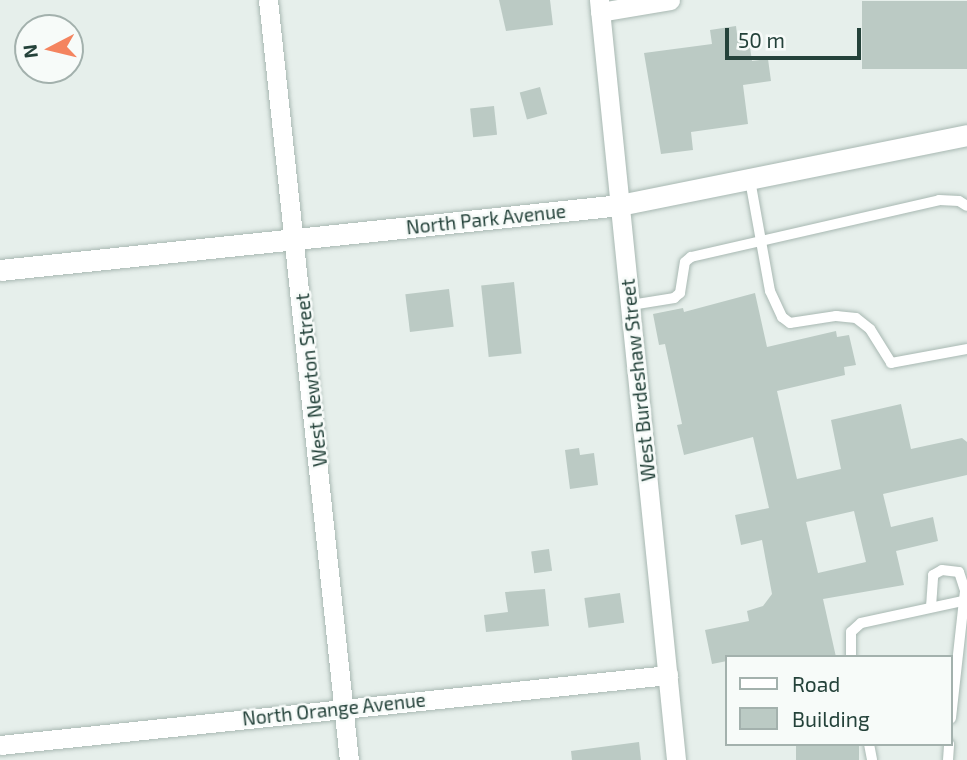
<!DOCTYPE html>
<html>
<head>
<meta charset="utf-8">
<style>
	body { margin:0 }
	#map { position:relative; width:967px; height:760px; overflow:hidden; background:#e6efeb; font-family:"Exo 2",sans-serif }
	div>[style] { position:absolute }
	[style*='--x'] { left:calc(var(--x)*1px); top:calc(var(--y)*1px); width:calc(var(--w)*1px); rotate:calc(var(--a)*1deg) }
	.building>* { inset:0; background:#bbcac4; transform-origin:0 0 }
	.roads { filter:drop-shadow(0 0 2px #a8b8b2) drop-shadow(0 0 2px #a8b8b2) }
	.service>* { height:10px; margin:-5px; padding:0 5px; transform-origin:5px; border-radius:5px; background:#fff }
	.minor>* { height:19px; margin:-9.5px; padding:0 9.5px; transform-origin:9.5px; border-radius:9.5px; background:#fff }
	.tertiary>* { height:21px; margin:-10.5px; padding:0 10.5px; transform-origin:10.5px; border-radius:10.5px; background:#fff }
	span { translate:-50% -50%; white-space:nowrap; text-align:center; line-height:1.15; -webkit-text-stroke:5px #f7fbf9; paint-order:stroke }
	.street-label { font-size:19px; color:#24423a }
	.legend { position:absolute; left:725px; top:655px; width:228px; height:91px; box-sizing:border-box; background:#f7fbf9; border:2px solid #a3b1ad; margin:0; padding:9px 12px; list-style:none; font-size:21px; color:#24423a }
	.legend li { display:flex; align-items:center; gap:14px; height:35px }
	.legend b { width:35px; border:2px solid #a3b1ad }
	.north { position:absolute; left:14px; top:14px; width:70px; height:70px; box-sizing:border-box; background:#f7fbf9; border:2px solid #a3b1ad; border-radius:50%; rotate:263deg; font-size:19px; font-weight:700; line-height:28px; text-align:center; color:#24423a }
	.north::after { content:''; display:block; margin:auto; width:24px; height:32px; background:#f4845f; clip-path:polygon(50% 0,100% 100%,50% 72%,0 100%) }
	.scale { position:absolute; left:725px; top:28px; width:136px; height:32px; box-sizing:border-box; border:4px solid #24423a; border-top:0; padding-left:9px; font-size:21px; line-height:24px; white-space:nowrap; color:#24423a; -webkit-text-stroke:5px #f7fbf9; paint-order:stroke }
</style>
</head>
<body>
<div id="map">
	<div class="building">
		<i style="clip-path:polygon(499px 0,550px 0,553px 25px,506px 31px)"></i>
		<i style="left:967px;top:1px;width:68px;height:105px;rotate:90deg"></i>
		<i style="clip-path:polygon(736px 26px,738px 42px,749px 40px,752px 61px,768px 59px,771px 81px,743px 85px,748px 124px,691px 132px,693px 150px,661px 154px,644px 53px,712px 44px,710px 30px)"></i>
		<i style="left:540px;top:87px;width:28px;height:21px;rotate:75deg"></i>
		<i style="left:494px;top:106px;width:29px;height:24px;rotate:84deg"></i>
		<i style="left:514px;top:282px;width:72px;height:33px;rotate:84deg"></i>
		<i style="left:449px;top:289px;width:38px;height:44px;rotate:83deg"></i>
		<i style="clip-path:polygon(evenodd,755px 293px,767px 347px,836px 331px,837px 337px,849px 335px,856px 365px,844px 367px,845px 375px,777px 391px,797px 479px,841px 469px,831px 420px,901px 404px,911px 449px,962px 438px,967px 442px,967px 475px,883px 494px,891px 527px,933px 517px,938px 541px,896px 551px,904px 585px,823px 599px,836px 657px,727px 657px,727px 661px,712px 664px,705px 630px,749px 621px,747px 611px,763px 606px,772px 594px,762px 540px,741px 545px,735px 515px,769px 508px,753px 437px,684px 455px,677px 425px,682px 424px,665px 344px,659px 345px,653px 314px,683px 308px,684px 312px,755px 293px,854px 511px,866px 562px,818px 573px,806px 522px,854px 511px)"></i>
		<i style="clip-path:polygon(579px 448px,580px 455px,594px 453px,598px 485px,570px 489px,565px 450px)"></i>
		<i style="left:549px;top:549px;width:22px;height:18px;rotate:82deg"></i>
		<i style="clip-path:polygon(545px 589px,549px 626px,486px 632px,484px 615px,508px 612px,505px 592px)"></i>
		<i style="left:620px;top:593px;width:30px;height:36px;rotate:82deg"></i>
		<i style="clip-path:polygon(639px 742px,641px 760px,572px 760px,571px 751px)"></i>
		<i style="left:796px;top:744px;width:63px;height:16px"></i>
	</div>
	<div class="roads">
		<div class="service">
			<i style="--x:750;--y:180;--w:113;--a:79.8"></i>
			<i style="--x:770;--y:291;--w:29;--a:65"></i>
			<i style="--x:782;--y:317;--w:10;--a:37"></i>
			<i style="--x:790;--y:323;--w:47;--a:-8.7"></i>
			<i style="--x:836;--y:316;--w:20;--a:6"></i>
			<i style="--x:856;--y:318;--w:18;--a:38"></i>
			<i style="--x:870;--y:329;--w:40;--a:58"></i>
			<i style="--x:891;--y:363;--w:77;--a:-10.4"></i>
			<i style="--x:631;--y:305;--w:44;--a:-9.2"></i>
			<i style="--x:674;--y:298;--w:8;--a:-40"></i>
			<i style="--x:680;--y:293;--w:31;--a:-81"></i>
			<i style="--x:685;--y:262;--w:8;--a:-40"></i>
			<i style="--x:691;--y:257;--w:254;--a:-12.9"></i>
			<i style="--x:939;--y:200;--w:20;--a:3"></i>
			<i style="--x:959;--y:201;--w:9;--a:32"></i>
			<i style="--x:931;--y:607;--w:32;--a:-86"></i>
			<i style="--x:933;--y:575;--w:10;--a:-29"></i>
			<i style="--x:942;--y:570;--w:17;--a:7"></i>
			<i style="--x:959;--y:572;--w:20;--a:72"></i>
			<i style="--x:965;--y:591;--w:128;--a:96.3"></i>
			<i style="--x:851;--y:657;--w:25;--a:-90"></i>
			<i style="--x:851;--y:632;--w:13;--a:-42"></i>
			<i style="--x:861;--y:623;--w:108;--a:-12.2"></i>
			<i style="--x:869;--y:744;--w:16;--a:79"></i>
			<i style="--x:948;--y:760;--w:16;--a:-86"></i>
		</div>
		<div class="minor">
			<i style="--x:268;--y:0;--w:764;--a:83.92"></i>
			<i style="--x:599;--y:0;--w:764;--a:84.21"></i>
			<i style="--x:600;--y:12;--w:71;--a:-9.7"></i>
			<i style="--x:0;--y:745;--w:672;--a:-5.98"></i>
		</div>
		<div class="tertiary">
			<i style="--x:0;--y:270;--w:623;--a:-5.98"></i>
			<i style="--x:620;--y:205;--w:354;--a:-11.4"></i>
		</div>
	</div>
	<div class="street-label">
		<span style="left:486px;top:219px;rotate:-6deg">North Park Avenue</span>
		<span style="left:311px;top:380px;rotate:-96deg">West Newton Street</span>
		<span style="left:638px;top:380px;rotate:-96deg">West Burdeshaw Street</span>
		<span style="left:334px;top:709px;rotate:-6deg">North Orange Avenue</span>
	</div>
	<ul class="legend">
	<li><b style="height:9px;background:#fff"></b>Road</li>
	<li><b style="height:19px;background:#bbcac4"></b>Building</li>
	</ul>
	<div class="north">N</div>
	<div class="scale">50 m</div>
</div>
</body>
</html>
